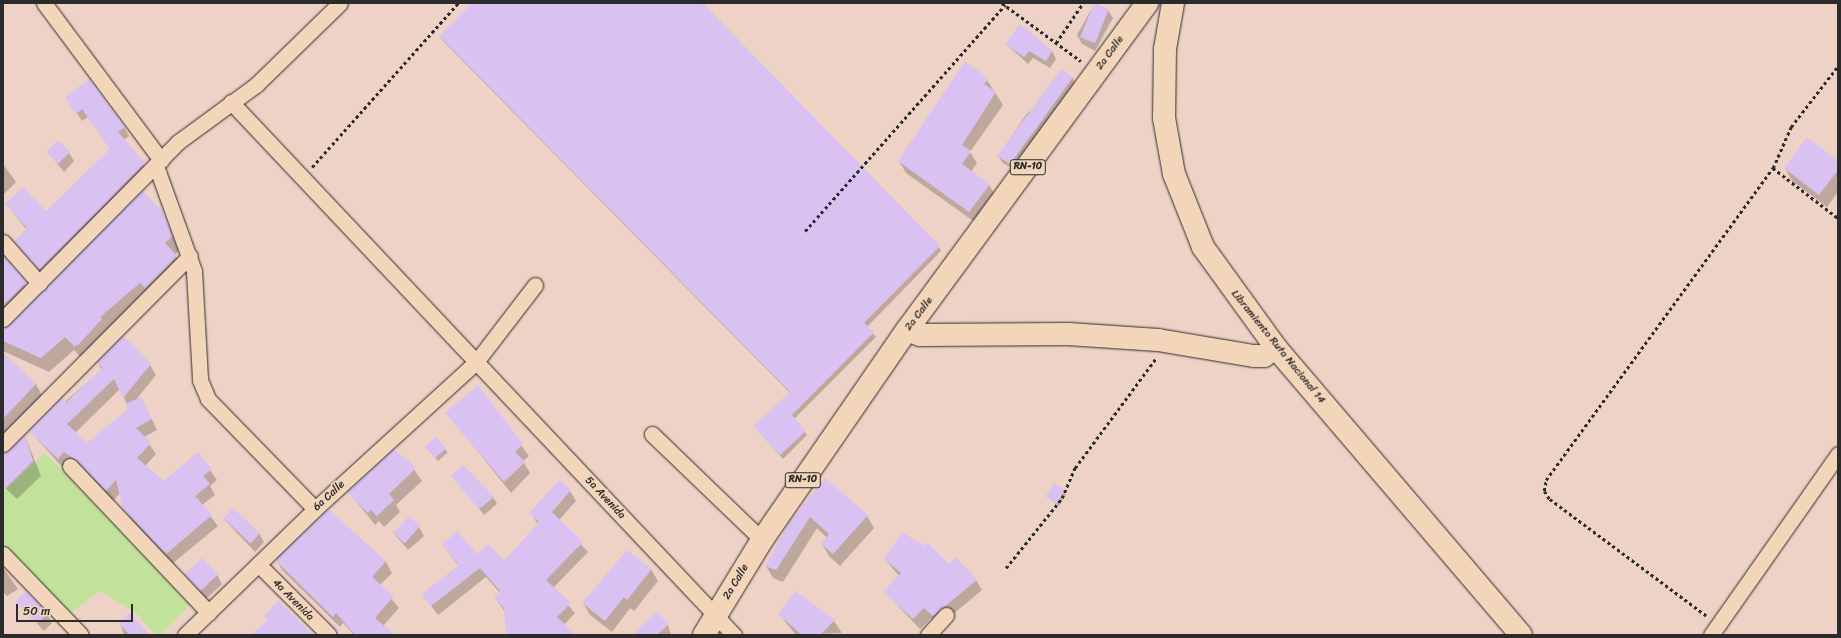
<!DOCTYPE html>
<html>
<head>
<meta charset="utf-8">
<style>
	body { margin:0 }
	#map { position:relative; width:1841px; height:638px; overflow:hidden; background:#eed2c5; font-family:Sriracha,sans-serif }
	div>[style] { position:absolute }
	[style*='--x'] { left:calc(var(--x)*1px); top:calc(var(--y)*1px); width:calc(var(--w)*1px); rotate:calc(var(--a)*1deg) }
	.green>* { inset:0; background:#c2e29b }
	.shadow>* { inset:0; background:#0003; transform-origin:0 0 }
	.building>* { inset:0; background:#d9c2f2; transform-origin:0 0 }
	.path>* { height:2.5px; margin-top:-1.25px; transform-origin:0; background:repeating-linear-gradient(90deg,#2b2b2b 0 3px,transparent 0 6px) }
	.roads { filter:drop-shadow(0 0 1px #2b2b2b) drop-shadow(0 0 1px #2b2b2b) }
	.street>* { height:15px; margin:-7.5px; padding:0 7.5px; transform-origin:7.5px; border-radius:7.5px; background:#f3d6ba }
	.primary>* { height:22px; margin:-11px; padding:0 11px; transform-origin:11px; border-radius:11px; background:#f3d6ba }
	span { translate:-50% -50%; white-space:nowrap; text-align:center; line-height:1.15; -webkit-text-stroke:3.5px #f3d6ba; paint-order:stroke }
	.shield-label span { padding:1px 3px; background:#f3d6ba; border:1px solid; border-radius:3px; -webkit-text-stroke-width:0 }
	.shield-label { font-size:10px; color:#2b2b2b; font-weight:700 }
	.street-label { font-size:11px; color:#2b2b2b }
	.frame { position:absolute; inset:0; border:4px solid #2b2b2b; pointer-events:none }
	.scale { position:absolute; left:16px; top:604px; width:117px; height:18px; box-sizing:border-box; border:2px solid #2b2b2b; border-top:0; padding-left:5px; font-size:12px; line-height:14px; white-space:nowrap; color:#2b2b2b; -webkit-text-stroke:3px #f3d6ba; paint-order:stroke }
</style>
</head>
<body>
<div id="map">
	<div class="green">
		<i style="clip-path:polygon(45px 453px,191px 604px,160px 635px,156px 635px,136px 613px,100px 591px,66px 616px,3px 547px,3px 492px)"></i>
	</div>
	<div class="shadow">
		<i style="clip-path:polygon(473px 3px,702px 3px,939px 247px,941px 251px,867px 327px,876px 337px,794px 419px,807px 435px,783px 459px,754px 426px,790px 393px,443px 41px,440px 37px)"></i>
		<i style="clip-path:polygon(1095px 3px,1108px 10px,1113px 18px,1095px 51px,1082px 44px,1077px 35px)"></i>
		<i style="clip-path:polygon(1006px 44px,1052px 51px,1056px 59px,1050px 68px,1033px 58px,1028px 64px)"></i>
		<i style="clip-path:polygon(1072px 77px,1076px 85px,1014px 170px,1003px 163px,998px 156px,1028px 112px,1031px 113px)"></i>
		<i style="clip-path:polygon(987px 80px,1003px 105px,970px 152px,977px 163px,971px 172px,989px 185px,996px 196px,976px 223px,906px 173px,899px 161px)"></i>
		<i style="clip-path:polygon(66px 97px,124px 127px,129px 136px,124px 140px,149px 172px,45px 277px,15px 241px,27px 230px,6px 204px,46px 213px,111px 150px,88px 117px,82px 121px)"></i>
		<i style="clip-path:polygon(48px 152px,69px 153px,74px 161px,64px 172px)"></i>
		<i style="clip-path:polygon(1838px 162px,1838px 192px,1827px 207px,1792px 181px,1785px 168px)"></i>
		<i style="clip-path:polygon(3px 164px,16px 182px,3px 195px)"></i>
		<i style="clip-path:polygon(162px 211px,179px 251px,175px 255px,185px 271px,83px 360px,74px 350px,49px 372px,3px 351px,3px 251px,4px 258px,34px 297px)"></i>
		<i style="clip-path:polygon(3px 354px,36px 384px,44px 399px,8px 451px,25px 436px,41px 476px,17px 499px,3px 486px)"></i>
		<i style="clip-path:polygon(evenodd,98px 363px,150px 365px,156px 375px,135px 401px,147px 409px,157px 430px,144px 437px,156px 454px,145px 466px,163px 482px,198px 453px,217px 480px,210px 486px,215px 495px,202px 505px,218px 526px,172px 564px,130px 519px,120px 493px,113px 501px,64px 469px,30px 431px,102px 370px,98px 363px,120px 389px,129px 409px,87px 445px,75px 433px,120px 389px)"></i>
		<i style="clip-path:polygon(478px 387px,529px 456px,523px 461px,530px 473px,511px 493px,447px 413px)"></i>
		<i style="left:436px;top:439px;width:18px;height:13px;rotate:49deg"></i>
		<i style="clip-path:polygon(408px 461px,422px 481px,396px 505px,400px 512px,384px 527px,379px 521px,375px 525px,349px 492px)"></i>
		<i style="clip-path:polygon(453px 476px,493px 497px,497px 504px,484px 515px)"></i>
		<i style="clip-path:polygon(825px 479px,867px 516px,874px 528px,840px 566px,829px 556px,822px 544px,827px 538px,817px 528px,783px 582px,773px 578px,766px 566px)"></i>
		<i style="clip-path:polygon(1064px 490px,1066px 494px,1059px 506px,1046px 496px)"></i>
		<i style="clip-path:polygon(570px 491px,576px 501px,559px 520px,588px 552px,553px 588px,575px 613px,564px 625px,574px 635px,507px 635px,505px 612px,495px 597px,500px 593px,486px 577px,438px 615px,423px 595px,459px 566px,443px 545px,504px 562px,538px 524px,531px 513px)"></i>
		<i style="clip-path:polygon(328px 511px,386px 562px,392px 573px,380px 585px,399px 608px,383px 626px,394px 635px,354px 635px,343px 623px,340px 627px,283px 571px,276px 560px)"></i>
		<i style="clip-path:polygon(223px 518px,259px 533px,264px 542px,255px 552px)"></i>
		<i style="clip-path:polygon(419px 527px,424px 536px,408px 550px,393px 532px)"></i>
		<i style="clip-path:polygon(885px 559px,949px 566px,976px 580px,982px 590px,939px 626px,931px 618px,920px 629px,885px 592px,899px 576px)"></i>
		<i style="clip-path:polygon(3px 568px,18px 589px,7px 596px,3px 592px)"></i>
		<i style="clip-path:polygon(651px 569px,658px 581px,634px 611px,630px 608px,612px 632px,590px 615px,583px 603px)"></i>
		<i style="clip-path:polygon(186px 575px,217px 575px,222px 584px,206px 599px)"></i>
		<i style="clip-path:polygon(17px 602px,47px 614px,52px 623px,44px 631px)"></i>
		<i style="clip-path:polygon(779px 614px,834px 621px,842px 633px,796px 635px)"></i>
		<i style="clip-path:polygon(120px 623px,148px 635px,124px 635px)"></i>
		<i style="clip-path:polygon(668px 625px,671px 635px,634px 635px)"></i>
	</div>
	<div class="building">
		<i style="clip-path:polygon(472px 3px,702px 3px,940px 246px,864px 323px,874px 332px,792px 415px,806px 431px,780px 455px,753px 426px,790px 392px,439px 36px)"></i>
		<i style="left:1094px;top:3px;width:16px;height:37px;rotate:22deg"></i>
		<i style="clip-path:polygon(1020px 24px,1052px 51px,1046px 61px,1029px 51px,1024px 57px,1005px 44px)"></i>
		<i style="clip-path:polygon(965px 61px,982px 74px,988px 79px,984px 84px,996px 92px,962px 145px,971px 151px,962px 164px,990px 184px,969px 212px,898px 161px)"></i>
		<i style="clip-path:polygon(1061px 69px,1073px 77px,1035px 130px,1010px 164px,997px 156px)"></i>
		<i style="clip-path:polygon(89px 79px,125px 127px,118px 132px,145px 163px,39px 270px,14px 241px,27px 228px,5px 204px,23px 187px,46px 211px,110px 149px,82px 109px,76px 114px,65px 97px)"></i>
		<i style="clip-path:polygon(1807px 137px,1838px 161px,1838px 170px,1819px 195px,1784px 168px)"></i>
		<i style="left:58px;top:140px;width:17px;height:17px;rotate:45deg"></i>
		<i style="clip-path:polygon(142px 191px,162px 210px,172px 236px,165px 243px,177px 256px,145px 288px,140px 283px,100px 317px,102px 319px,78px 345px,74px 346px,65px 337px,41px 358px,3px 341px,3px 328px)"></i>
		<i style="clip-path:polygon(3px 256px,27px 282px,3px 306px)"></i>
		<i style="clip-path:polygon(123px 336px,151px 364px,123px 398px,114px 379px,67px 424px,87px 443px,128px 409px,125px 404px,141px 397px,152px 419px,136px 428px,151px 443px,137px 458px,164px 481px,198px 452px,212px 469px,203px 476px,210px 484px,195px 496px,212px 515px,166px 554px,123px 509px,116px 480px,106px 491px,76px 460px,64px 452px,58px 459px,29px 431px,62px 398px,66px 402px,103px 368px,97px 362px)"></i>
		<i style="clip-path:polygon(3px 352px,36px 384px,3px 419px)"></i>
		<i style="clip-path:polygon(478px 385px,523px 444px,515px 452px,525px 462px,504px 482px,445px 413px)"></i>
		<i style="clip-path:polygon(25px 435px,33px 461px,3px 491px,3px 453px)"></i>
		<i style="left:436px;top:437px;width:15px;height:15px;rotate:48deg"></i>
		<i style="clip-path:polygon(394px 449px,416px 468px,389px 494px,394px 500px,377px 516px,371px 510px,368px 513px,347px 492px)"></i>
		<i style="clip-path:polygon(463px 465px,494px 497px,479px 509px,451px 476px)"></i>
		<i style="clip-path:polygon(825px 478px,868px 515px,833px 554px,821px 544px,829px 534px,810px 517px,776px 570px,765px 566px,789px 523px)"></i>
		<i style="clip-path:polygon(559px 480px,571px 490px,552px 512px,583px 542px,546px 580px,571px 603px,557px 617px,576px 635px,506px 635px,504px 608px,494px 597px,500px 591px,480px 568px,431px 606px,422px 594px,459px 565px,442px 544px,457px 531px,477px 554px,489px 544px,504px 561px,539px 522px,529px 513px)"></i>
		<i style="left:1054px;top:483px;width:13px;height:16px;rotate:32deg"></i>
		<i style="left:233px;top:508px;width:37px;height:14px;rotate:43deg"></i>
		<i style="clip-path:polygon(328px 509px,386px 561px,372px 577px,394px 596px,375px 618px,395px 635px,355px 635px,336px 613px,333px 617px,275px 560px)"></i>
		<i style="left:409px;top:516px;width:15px;height:23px;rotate:42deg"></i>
		<i style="clip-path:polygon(902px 532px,925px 546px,928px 543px,949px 564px,956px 557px,977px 580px,933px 616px,924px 608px,913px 619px,883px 592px,901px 573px,884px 559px)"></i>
		<i style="clip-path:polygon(627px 550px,652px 569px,627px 600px,624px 597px,605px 621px,582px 603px)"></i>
		<i style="left:202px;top:558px;width:23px;height:24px;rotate:47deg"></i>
		<i style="left:26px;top:591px;width:31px;height:15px;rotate:45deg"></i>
		<i style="clip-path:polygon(796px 591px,835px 620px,820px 635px,802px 635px,778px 614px)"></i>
		<i style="clip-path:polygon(278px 600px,313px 635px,251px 635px,268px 620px,264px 616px)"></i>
		<i style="clip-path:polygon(657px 612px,669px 624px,657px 635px,632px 635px)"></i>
		<i style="clip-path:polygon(129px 613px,150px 635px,130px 635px,118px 623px)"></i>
	</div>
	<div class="path">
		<i style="--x:1002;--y:3;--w:98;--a:36.3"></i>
		<i style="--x:1056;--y:43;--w:48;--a:-56"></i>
		<i style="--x:312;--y:167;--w:220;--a:-48.3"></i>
		<i style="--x:1773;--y:168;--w:45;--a:-66.3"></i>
		<i style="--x:1791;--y:127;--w:77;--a:-52.4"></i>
		<i style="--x:805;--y:231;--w:302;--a:-48.5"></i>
		<i style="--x:1006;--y:568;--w:90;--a:-51.3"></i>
		<i style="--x:1062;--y:498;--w:33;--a:-67"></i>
		<i style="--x:1075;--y:468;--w:137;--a:-53.6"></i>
		<i style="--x:1706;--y:616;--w:196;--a:-143.3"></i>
		<i style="--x:1549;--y:499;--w:9;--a:-122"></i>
		<i style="--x:1544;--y:491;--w:11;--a:-80"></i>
		<i style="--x:1546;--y:480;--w:386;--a:-54"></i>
		<i style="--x:1773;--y:168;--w:82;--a:37.6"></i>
	</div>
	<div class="roads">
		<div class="street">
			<i style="--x:44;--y:3;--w:196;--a:53.3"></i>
			<i style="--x:231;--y:102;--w:733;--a:46.66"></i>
			<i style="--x:156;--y:166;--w:112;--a:70.1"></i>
			<i style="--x:194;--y:271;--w:109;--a:86.8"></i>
			<i style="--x:200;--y:380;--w:21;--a:67"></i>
			<i style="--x:208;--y:399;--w:153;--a:45.8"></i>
			<i style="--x:3;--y:242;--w:55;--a:48.7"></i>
			<i style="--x:3;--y:319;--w:249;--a:-45.3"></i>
			<i style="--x:178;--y:142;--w:97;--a:-36.2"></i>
			<i style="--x:256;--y:85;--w:117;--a:-44.3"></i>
			<i style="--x:652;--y:434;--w:153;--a:43.9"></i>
			<i style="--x:3;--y:444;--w:265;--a:-45.2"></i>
			<i style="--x:70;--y:466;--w:202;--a:46.6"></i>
			<i style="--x:3;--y:554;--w:112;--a:46.1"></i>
			<i style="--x:258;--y:564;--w:100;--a:45"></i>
			<i style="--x:185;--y:635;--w:181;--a:-44.1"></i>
			<i style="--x:315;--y:509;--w:218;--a:-42.4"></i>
			<i style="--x:476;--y:362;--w:97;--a:-52.5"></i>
			<i style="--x:928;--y:635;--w:27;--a:-48"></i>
			<i style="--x:1711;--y:635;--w:221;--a:-54.9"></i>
		</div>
		<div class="primary">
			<i style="--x:1173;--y:3;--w:47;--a:99.9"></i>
			<i style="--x:1165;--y:49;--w:69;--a:90.8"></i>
			<i style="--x:1164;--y:118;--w:57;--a:79.9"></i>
			<i style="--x:1174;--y:174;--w:79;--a:68.3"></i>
			<i style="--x:1203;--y:247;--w:125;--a:54.1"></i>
			<i style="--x:1276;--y:348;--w:377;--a:49.5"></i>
			<i style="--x:907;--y:330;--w:14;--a:21"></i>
			<i style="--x:920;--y:335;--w:148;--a:-0.4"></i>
			<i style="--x:1068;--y:334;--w:90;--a:3.8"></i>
			<i style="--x:1158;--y:340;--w:97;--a:9.5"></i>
			<i style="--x:1254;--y:356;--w:10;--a:0"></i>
			<i style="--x:1264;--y:356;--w:14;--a:-34"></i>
			<i style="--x:704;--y:635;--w:111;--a:-58.6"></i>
			<i style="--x:762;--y:540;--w:255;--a:-55.4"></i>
			<i style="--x:907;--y:330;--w:406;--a:-53.7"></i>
		</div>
	</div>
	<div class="shield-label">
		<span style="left:1028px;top:167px">RN-10</span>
		<span style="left:803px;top:480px">RN-10</span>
	</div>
	<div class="street-label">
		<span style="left:1110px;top:53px;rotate:-54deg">2a Calle</span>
		<span style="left:919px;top:314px;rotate:-53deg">2a Calle</span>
		<span style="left:1278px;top:347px;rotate:51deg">Libramiento Ruta Nacional 14</span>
		<span style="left:329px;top:496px;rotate:-43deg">6a Calle</span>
		<span style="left:605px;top:498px;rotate:47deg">5a Avenida</span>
		<span style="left:736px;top:582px;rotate:-59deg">2a Calle</span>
		<span style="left:293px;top:600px;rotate:45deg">4a Avenida</span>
	</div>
	<div class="frame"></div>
	<div class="scale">50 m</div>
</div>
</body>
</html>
